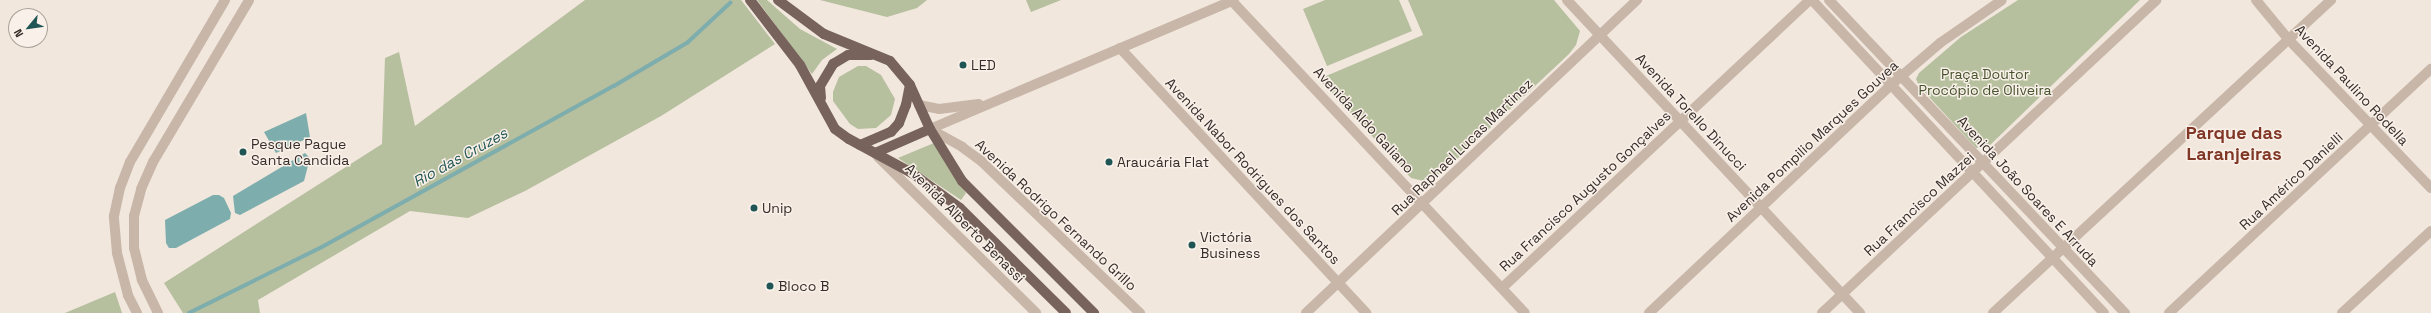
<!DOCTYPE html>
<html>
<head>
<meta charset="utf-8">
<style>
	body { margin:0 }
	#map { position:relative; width:2431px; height:313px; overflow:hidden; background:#f1e7dd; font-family:"Space Grotesk",sans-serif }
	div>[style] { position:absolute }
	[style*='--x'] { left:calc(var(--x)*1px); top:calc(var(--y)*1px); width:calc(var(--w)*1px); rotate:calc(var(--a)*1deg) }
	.green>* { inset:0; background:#b6bf9e }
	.water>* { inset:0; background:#7dadac }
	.stream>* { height:3.5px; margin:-1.75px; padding:0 1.75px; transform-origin:1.75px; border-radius:1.75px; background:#7dadac }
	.minor>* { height:10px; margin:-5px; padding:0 5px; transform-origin:5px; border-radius:5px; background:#c8b6a9 }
	.major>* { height:10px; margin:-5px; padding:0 5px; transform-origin:5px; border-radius:5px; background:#77635b }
	.dots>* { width:11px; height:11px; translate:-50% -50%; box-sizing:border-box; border:2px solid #f9f1e9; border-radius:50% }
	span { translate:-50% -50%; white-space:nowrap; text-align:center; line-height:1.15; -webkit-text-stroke:3px #f9f1e9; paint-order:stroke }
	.poi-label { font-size:14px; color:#362c29 }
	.left { translate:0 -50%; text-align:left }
	.park-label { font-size:14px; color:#47532e }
	.street-label { font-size:14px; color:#362c29 }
	.water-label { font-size:15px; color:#205555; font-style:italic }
	.district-label { font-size:18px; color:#813726; font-weight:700 }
	.north { position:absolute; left:8px; top:8px; width:40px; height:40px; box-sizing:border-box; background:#f9f1e9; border:1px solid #aba29c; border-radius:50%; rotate:241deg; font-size:11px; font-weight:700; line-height:16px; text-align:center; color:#362c29 }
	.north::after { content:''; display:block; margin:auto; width:14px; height:18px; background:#205555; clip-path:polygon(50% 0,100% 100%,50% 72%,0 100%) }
</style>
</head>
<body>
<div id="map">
	<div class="green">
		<i style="clip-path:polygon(585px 0,741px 0,775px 44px,661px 116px,525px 191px,468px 218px,410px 211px,258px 300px,260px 313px,183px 313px,164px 283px,382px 144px,385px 58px,399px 52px,415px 126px)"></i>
		<i style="clip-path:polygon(757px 0,767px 0,800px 29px,837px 49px,822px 60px,812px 74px)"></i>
		<i style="clip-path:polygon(820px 0,927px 0,917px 8px,887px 17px)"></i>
		<i style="clip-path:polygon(1026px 0,1061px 0,1031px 12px)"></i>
		<i style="clip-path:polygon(1325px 0,1399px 0,1412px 31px,1327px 66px,1303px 9px)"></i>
		<i style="clip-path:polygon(1408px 0,1554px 0,1580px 31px,1576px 45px,1569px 54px,1442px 173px,1424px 181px,1411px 178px,1319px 79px,1423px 35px)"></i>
		<i style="clip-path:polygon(2018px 0,2140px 0,1989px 146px,1976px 148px,1919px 86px,1916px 79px,1919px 73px,1961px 37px)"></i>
		<i style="clip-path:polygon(858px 66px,866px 66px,881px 75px,895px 99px,891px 115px,876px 128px,858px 129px,850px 124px,833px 101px,833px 92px,839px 77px)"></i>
		<i style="clip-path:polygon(934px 143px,966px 193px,961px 200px,898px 158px)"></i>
		<i style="clip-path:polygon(115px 292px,122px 313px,65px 313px)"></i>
	</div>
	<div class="water">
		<i style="clip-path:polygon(306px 113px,310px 137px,276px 153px,264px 132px)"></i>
		<i style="clip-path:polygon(305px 153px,310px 158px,304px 181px,240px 215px,235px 213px,233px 196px)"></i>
		<i style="clip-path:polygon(213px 195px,219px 195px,224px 198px,231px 213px,230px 219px,176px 248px,169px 248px,166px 243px,165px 220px)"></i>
	</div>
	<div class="stream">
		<i style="--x:189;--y:313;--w:148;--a:-26.4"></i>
		<i style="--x:322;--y:247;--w:333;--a:-28.9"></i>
		<i style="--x:614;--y:86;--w:85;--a:-30.5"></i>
		<i style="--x:687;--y:43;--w:59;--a:-42.9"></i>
	</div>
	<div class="minor">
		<i style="--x:1231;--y:0;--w:429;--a:46.8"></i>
		<i style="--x:1567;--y:0;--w:429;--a:46.9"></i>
		<i style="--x:1812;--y:0;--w:428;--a:47"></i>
		<i style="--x:1829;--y:0;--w:431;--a:46.6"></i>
		<i style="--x:2256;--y:0;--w:52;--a:50.5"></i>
		<i style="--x:2289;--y:40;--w:205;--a:46.2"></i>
		<i style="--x:1120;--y:48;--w:362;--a:47.1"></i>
		<i style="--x:919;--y:105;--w:20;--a:11"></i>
		<i style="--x:939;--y:109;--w:40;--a:-7.1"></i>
		<i style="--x:930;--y:129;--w:330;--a:-23"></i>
		<i style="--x:930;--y:129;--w:37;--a:29"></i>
		<i style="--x:962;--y:147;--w:24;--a:36"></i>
		<i style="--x:981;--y:161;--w:220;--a:43.7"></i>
		<i style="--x:878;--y:157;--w:222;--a:44.6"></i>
		<i style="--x:1502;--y:288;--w:422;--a:-43.1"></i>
		<i style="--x:137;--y:313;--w:20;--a:-117"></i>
		<i style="--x:128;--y:295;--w:43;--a:-104.7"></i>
		<i style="--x:117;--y:253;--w:37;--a:-95"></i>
		<i style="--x:114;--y:216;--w:29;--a:-78"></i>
		<i style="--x:120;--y:188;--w:28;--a:-69"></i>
		<i style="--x:130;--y:162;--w:188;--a:-59.6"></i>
		<i style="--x:158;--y:313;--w:37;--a:-116"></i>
		<i style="--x:142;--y:280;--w:33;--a:-104"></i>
		<i style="--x:134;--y:248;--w:32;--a:-90"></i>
		<i style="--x:134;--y:216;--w:28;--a:-75"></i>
		<i style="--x:141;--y:189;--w:30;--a:-66"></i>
		<i style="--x:153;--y:162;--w:188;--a:-59.3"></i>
		<i style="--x:1306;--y:313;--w:456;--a:-43.4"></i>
		<i style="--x:1649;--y:313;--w:332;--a:-43.3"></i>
		<i style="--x:1891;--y:85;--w:65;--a:-40.6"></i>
		<i style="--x:1940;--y:43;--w:75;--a:-34.7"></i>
		<i style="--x:1822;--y:313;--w:458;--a:-43.1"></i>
		<i style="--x:1993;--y:313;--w:461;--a:-42.8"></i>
		<i style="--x:2169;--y:313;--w:358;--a:-43"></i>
		<i style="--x:2342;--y:313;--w:121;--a:-42.7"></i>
	</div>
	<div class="major">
		<i style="--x:750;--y:0;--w:82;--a:52.4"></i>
		<i style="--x:800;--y:65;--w:73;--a:61.3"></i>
		<i style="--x:835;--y:129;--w:17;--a:36"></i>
		<i style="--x:849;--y:139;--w:72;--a:28.4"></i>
		<i style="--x:912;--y:173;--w:59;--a:36.1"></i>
		<i style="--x:960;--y:208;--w:149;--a:44.7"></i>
		<i style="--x:778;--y:0;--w:57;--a:36.5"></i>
		<i style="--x:824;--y:34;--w:71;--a:22.2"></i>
		<i style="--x:890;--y:61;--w:31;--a:50"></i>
		<i style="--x:910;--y:85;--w:48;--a:65.6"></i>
		<i style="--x:930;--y:129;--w:61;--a:58.4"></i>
		<i style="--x:962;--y:181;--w:187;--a:45"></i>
		<i style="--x:821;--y:98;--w:12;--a:-95"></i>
		<i style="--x:820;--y:86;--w:26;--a:-59"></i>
		<i style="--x:833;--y:64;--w:17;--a:-31"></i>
		<i style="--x:848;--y:55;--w:23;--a:0"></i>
		<i style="--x:860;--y:145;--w:34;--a:-23"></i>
		<i style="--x:891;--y:132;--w:12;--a:-48"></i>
		<i style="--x:899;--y:123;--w:19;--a:-69"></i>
		<i style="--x:906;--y:105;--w:20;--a:-79"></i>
		<i style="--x:875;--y:153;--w:60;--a:-23.6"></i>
	</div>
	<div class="dots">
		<i style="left:963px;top:65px;background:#205555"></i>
		<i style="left:243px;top:152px;background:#205555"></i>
		<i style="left:1109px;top:162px;background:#205555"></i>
		<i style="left:754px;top:208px;background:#205555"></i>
		<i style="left:1192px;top:245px;background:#205555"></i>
		<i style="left:770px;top:286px;background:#205555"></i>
	</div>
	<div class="poi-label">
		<span class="left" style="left:971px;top:65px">LED</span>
		<span class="left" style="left:251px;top:152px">Pesque Pague<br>Santa Candida</span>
		<span class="left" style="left:1117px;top:162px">Araucária Flat</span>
		<span class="left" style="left:762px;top:208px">Unip</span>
		<span class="left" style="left:1200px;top:245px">Victória<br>Business</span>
		<span class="left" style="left:778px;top:286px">Bloco B</span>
	</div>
	<div class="park-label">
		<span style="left:1985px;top:82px">Praça Doutor<br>Procópio de Oliveira</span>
	</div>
	<div class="street-label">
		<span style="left:2352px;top:85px;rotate:47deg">Avenida Paulino Rodella</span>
		<span style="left:1691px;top:112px;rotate:47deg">Avenida Torello Dinucci</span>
		<span style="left:1364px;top:120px;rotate:47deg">Avenida Aldo Galiano</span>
		<span style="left:1812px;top:141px;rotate:-43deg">Avenida Pompilio Marques Gouvea</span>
		<span style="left:1462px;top:147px;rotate:-44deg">Rua Raphael Lucas Martinez</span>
		<span style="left:1253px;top:171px;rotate:47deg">Avenida Nabor Rodrigues dos Santos</span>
		<span style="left:2291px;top:181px;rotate:-43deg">Rua Américo Danielli</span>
		<span style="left:1585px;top:191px;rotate:-43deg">Rua Francisco Augusto Gonçalves</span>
		<span style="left:2028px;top:191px;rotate:47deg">Avenida João Soares E Arruda</span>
		<span style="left:1919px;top:204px;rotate:-43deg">Rua Francisco Mazzei</span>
		<span style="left:1056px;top:215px;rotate:43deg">Avenida Rodrigo Fernando Grillo</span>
		<span style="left:965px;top:223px;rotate:45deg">Avenida Alberto Benassi</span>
	</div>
	<div class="water-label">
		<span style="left:460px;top:157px;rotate:-29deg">Rio das Cruzes</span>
	</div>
	<div class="district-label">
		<span style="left:2234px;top:144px">Parque das<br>Laranjeiras</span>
	</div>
	<div class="north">N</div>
</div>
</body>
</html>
